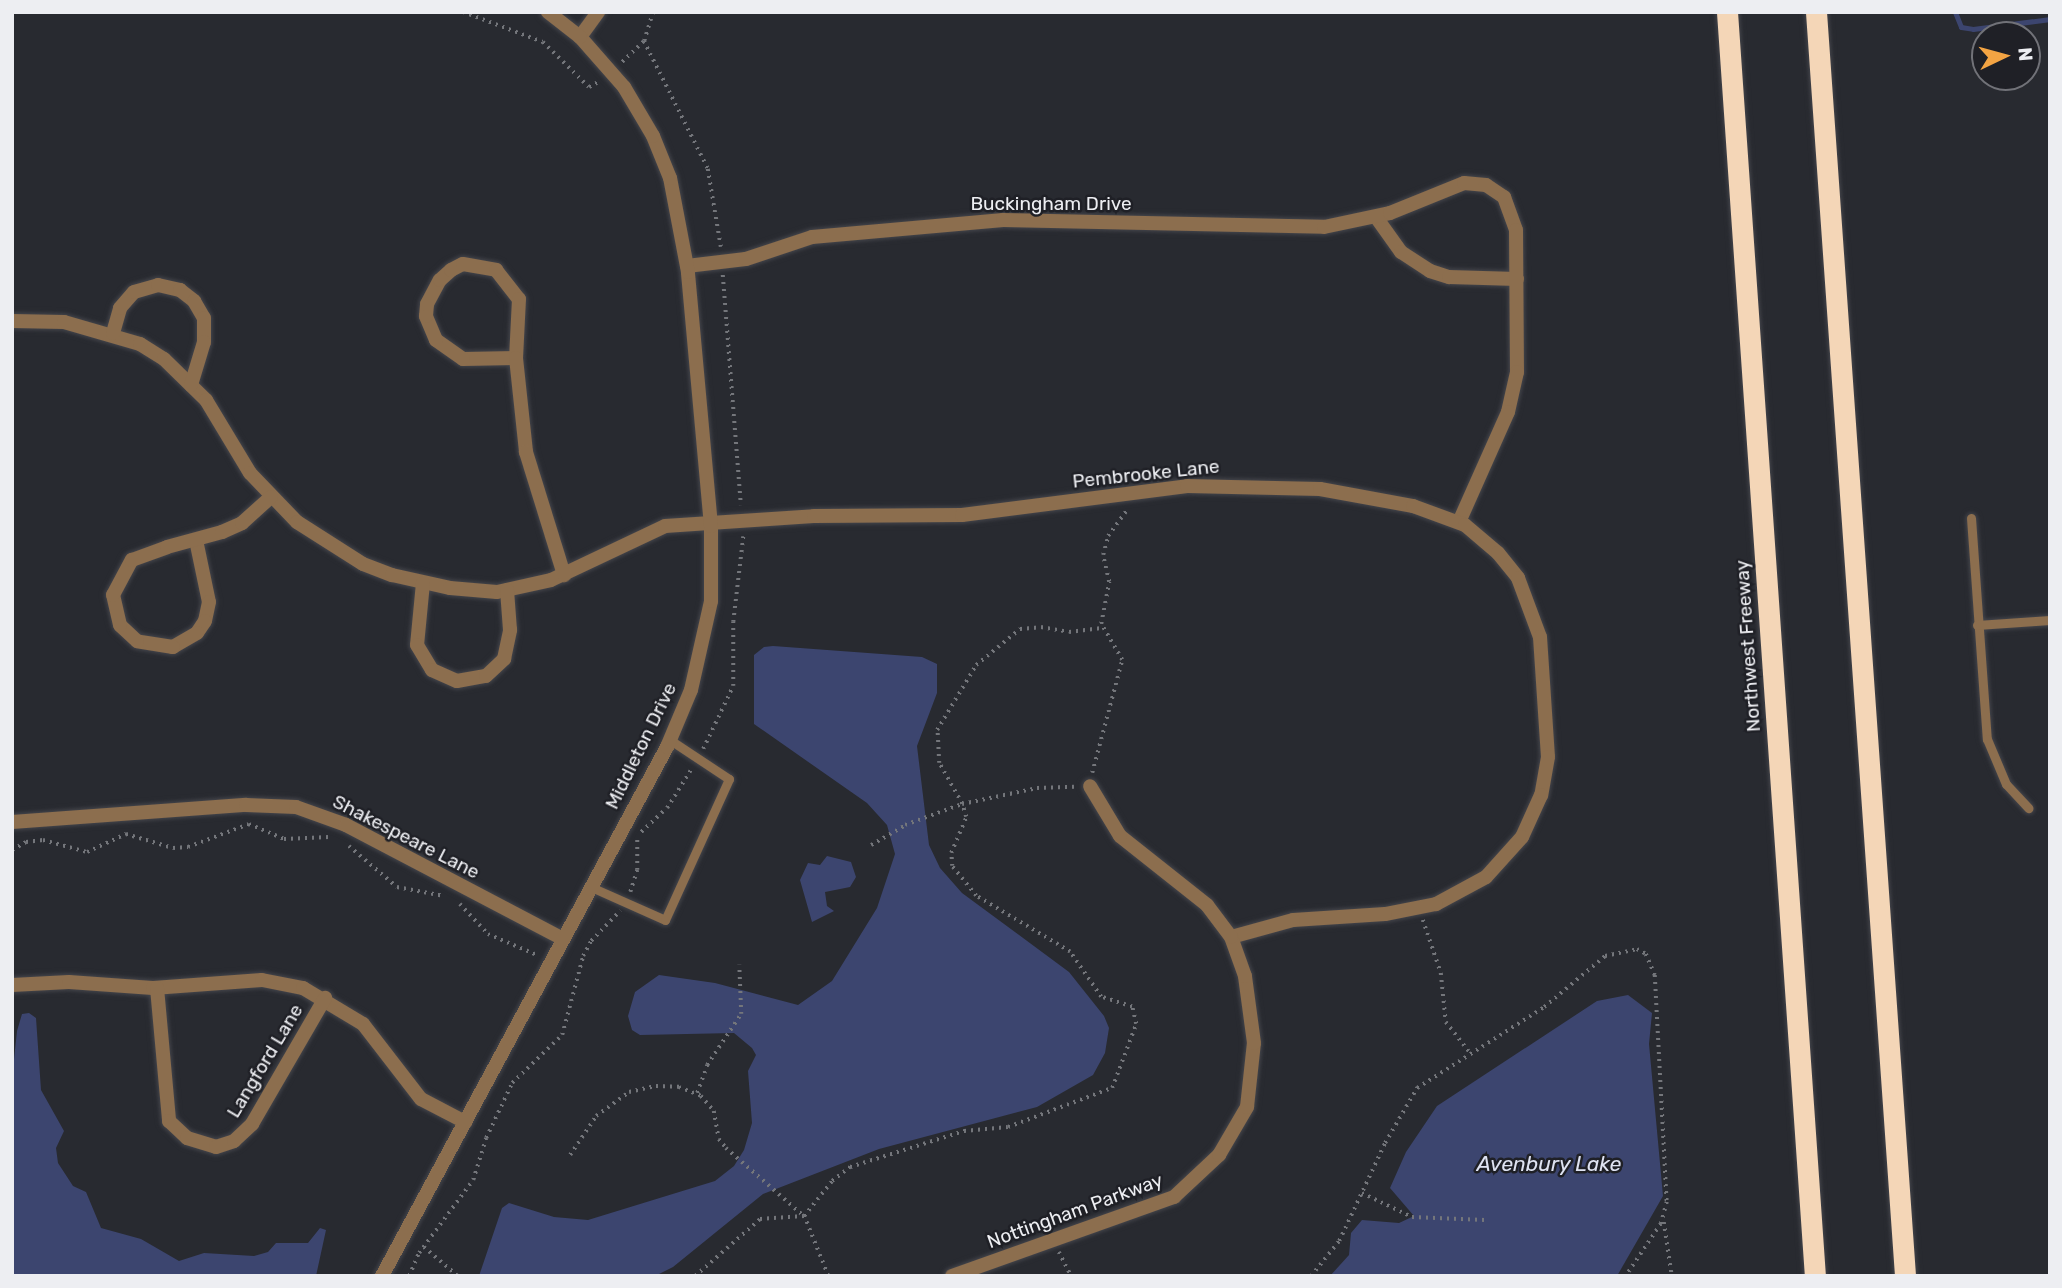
<!DOCTYPE html>
<html>
<head>
<meta charset="utf-8">
<style>
	body { margin:0 }
	#map { position:relative; width:2062px; height:1288px; overflow:hidden; background:#282a30; font-family:Rubik,sans-serif }
	div>[style] { position:absolute }
	[style*='--x'] { left:calc(var(--x)*1px); top:calc(var(--y)*1px); width:calc(var(--w)*1px); rotate:calc(var(--a)*1deg) }
	.water>* { inset:0; background:#3c456f }
	.stream>* { height:5px; margin:-2.5px; padding:0 2.5px; transform-origin:2.5px; border-radius:2.5px; background:#3c456f }
	.path>* { height:3.5px; margin-top:-1.75px; transform-origin:0; background:repeating-linear-gradient(90deg,#74767b 0 2px,transparent 0 7px) }
	.roads { filter:drop-shadow(0 0 2px #44454b) drop-shadow(0 0 2px #44454b) }
	.service>* { height:9px; margin:-4.5px; padding:0 4.5px; transform-origin:4.5px; border-radius:4.5px; background:#8c6e4e }
	.minor>* { height:14px; margin:-7px; padding:0 7px; transform-origin:7px; border-radius:7px; background:#8c6e4e }
	.motorway>* { height:21px; margin:-10.5px; padding:0 10.5px; transform-origin:10.5px; border-radius:10.5px; background:#f4d6b7 }
	span { translate:-50% -50%; white-space:nowrap; text-align:center; line-height:1.15; -webkit-text-stroke:5px #1f2026; paint-order:stroke }
	.street-label { font-size:19px; color:#edeef2 }
	.water-label { font-size:21px; color:#dfe3f2; font-style:italic }
	.frame { position:absolute; inset:0; border:14px solid #edeef2; pointer-events:none }
	.north { position:absolute; left:1971px; top:21px; width:70px; height:70px; box-sizing:border-box; background:#1f2026; border:2px solid #717278; border-radius:50%; rotate:85deg; font-size:19px; font-weight:700; line-height:28px; text-align:center; color:#edeef2 }
	.north::after { content:''; display:block; margin:auto; width:24px; height:32px; background:#f3a443; clip-path:polygon(50% 0,100% 100%,50% 72%,0 100%) }
</style>
</head>
<body>
<div id="map">
	<div class="water">
		<i style="clip-path:polygon(773px 646px,922px 657px,937px 664px,937px 693px,917px 746px,929px 845px,940px 868px,962px 893px,1069px 972px,1104px 1016px,1109px 1028px,1105px 1053px,1093px 1075px,1037px 1107px,879px 1149px,763px 1194px,673px 1267px,657px 1275px,479px 1276px,502px 1208px,509px 1203px,554px 1217px,588px 1220px,715px 1181px,734px 1166px,744px 1150px,752px 1123px,748px 1071px,756px 1055px,752px 1048px,734px 1033px,640px 1035px,632px 1030px,628px 1016px,635px 992px,659px 975px,715px 983px,798px 1005px,832px 981px,877px 908px,895px 854px,887px 825px,867px 803px,754px 724px,754px 655px,764px 647px)"></i>
		<i style="clip-path:polygon(827px 856px,851px 862px,856px 877px,850px 887px,825px 892px,827px 906px,834px 911px,812px 922px,800px 880px,808px 863px,820px 865px)"></i>
		<i style="clip-path:polygon(1628px 995px,1652px 1013px,1649px 1044px,1663px 1196px,1617px 1276px,1330px 1276px,1349px 1255px,1351px 1233px,1362px 1220px,1399px 1223px,1414px 1216px,1390px 1188px,1406px 1152px,1437px 1106px,1597px 1001px)"></i>
		<i style="clip-path:polygon(29px 1013px,36px 1018px,41px 1090px,64px 1131px,56px 1148px,58px 1163px,73px 1186px,86px 1192px,101px 1228px,141px 1239px,179px 1261px,204px 1253px,254px 1256px,268px 1252px,276px 1243px,308px 1243px,320px 1228px,326px 1230px,316px 1276px,12px 1276px,12px 1078px,17px 1031px,22px 1014px)"></i>
	</div>
	<div class="stream">
		<i style="--x:1955;--y:12;--w:16;--a:68"></i>
		<i style="--x:1961;--y:27;--w:12;--a:9"></i>
		<i style="--x:1973;--y:29;--w:78;--a:-7.4"></i>
	</div>
	<div class="path">
		<i style="--x:463;--y:12;--w:85;--a:20.6"></i>
		<i style="--x:543;--y:42;--w:64;--a:44.4"></i>
		<i style="--x:589;--y:87;--w:13;--a:-29"></i>
		<i style="--x:644;--y:41;--w:143;--a:63.4"></i>
		<i style="--x:708;--y:169;--w:79;--a:80.5"></i>
		<i style="--x:622;--y:62;--w:30;--a:-44"></i>
		<i style="--x:644;--y:41;--w:30;--a:-73"></i>
		<i style="--x:723;--y:275;--w:231;--a:85.5"></i>
		<i style="--x:703;--y:749;--w:70;--a:-64.5"></i>
		<i style="--x:733;--y:686;--w:64;--a:-90"></i>
		<i style="--x:733;--y:622;--w:86;--a:-83.3"></i>
		<i style="--x:1092;--y:773;--w:117;--a:-75.1"></i>
		<i style="--x:1122;--y:660;--w:42;--a:-120.3"></i>
		<i style="--x:1101;--y:624;--w:43;--a:-79.2"></i>
		<i style="--x:1109;--y:582;--w:28;--a:-103"></i>
		<i style="--x:1103;--y:555;--w:20;--a:-75"></i>
		<i style="--x:1108;--y:536;--w:32;--a:-54"></i>
		<i style="--x:641;--y:832;--w:35;--a:-43"></i>
		<i style="--x:667;--y:808;--w:47;--a:-58"></i>
		<i style="--x:871;--y:845;--w:39;--a:-30"></i>
		<i style="--x:905;--y:825;--w:61;--a:-20.2"></i>
		<i style="--x:962;--y:804;--w:47;--a:-119.3"></i>
		<i style="--x:939;--y:763;--w:33;--a:-93"></i>
		<i style="--x:937;--y:730;--w:76;--a:-59"></i>
		<i style="--x:976;--y:665;--w:57;--a:-39.3"></i>
		<i style="--x:1020;--y:629;--w:21;--a:-5"></i>
		<i style="--x:1041;--y:627;--w:28;--a:10"></i>
		<i style="--x:1069;--y:632;--w:33;--a:-7"></i>
		<i style="--x:349;--y:846;--w:63;--a:40.5"></i>
		<i style="--x:397;--y:887;--w:48;--a:10.8"></i>
		<i style="--x:12;--y:850;--w:16;--a:-30"></i>
		<i style="--x:26;--y:842;--w:17;--a:-7"></i>
		<i style="--x:43;--y:840;--w:46;--a:15.3"></i>
		<i style="--x:87;--y:852;--w:43;--a:-24.8"></i>
		<i style="--x:126;--y:834;--w:49;--a:16.6"></i>
		<i style="--x:173;--y:848;--w:15;--a:-4"></i>
		<i style="--x:188;--y:847;--w:65;--a:-20.7"></i>
		<i style="--x:249;--y:824;--w:38;--a:23"></i>
		<i style="--x:284;--y:839;--w:45;--a:-2.5"></i>
		<i style="--x:630;--y:892;--w:23;--a:-72"></i>
		<i style="--x:637;--y:870;--w:31;--a:-90"></i>
		<i style="--x:460;--y:904;--w:41;--a:47"></i>
		<i style="--x:488;--y:934;--w:53;--a:23.2"></i>
		<i style="--x:1423;--y:920;--w:56;--a:71.2"></i>
		<i style="--x:1441;--y:973;--w:49;--a:84.2"></i>
		<i style="--x:1446;--y:1022;--w:39;--a:52"></i>
		<i style="--x:697;--y:1093;--w:30;--a:-70"></i>
		<i style="--x:707;--y:1065;--w:61;--a:-56.3"></i>
		<i style="--x:741;--y:1014;--w:49;--a:-92.3"></i>
		<i style="--x:570;--y:1155;--w:47;--a:-56.3"></i>
		<i style="--x:596;--y:1116;--w:41;--a:-36"></i>
		<i style="--x:629;--y:1092;--w:28;--a:-13"></i>
		<i style="--x:656;--y:1086;--w:23;--a:2"></i>
		<i style="--x:679;--y:1087;--w:24;--a:22"></i>
		<i style="--x:701;--y:1096;--w:20;--a:49"></i>
		<i style="--x:714;--y:1111;--w:28;--a:80"></i>
		<i style="--x:719;--y:1139;--w:11;--a:52"></i>
		<i style="--x:726;--y:1148;--w:103;--a:41.1"></i>
		<i style="--x:1362;--y:1193;--w:55;--a:25.6"></i>
		<i style="--x:1412;--y:1217;--w:73;--a:2.4"></i>
		<i style="--x:1664;--y:1222;--w:55;--a:81.6"></i>
		<i style="--x:424;--y:1247;--w:45;--a:40.5"></i>
		<i style="--x:1059;--y:1252;--w:27;--a:63"></i>
		<i style="--x:409;--y:1276;--w:25;--a:-67"></i>
		<i style="--x:419;--y:1253;--w:91;--a:-53.5"></i>
		<i style="--x:473;--y:1180;--w:44;--a:-72.8"></i>
		<i style="--x:486;--y:1138;--w:61;--a:-64.7"></i>
		<i style="--x:512;--y:1083;--w:69;--a:-43.8"></i>
		<i style="--x:562;--y:1035;--w:82;--a:-75.1"></i>
		<i style="--x:583;--y:956;--w:17;--a:-62"></i>
		<i style="--x:591;--y:941;--w:42;--a:-46"></i>
		<i style="--x:695;--y:1276;--w:86;--a:-41.2"></i>
		<i style="--x:760;--y:1219;--w:44;--a:-3.9"></i>
		<i style="--x:828;--y:1276;--w:65;--a:-111.8"></i>
		<i style="--x:804;--y:1216;--w:45;--a:-51.3"></i>
		<i style="--x:832;--y:1181;--w:23;--a:-38"></i>
		<i style="--x:850;--y:1167;--w:120;--a:-17.5"></i>
		<i style="--x:964;--y:1131;--w:44;--a:-5.2"></i>
		<i style="--x:1008;--y:1127;--w:111;--a:-20.6"></i>
		<i style="--x:1112;--y:1088;--w:68;--a:-69.4"></i>
		<i style="--x:1136;--y:1024;--w:17;--a:-103"></i>
		<i style="--x:1132;--y:1007;--w:33;--a:-162"></i>
		<i style="--x:1101;--y:997;--w:55;--a:-124.6"></i>
		<i style="--x:1070;--y:952;--w:109;--a:-149.2"></i>
		<i style="--x:976;--y:896;--w:38;--a:-129"></i>
		<i style="--x:952;--y:866;--w:13;--a:-94"></i>
		<i style="--x:951;--y:853;--w:39;--a:-67"></i>
		<i style="--x:966;--y:817;--w:14;--a:-107"></i>
		<i style="--x:962;--y:804;--w:77;--a:-12"></i>
		<i style="--x:1037;--y:788;--w:37;--a:-2"></i>
		<i style="--x:1311;--y:1276;--w:45;--a:-51.3"></i>
		<i style="--x:1339;--y:1241;--w:108;--a:-64.9"></i>
		<i style="--x:1385;--y:1143;--w:64;--a:-59.8"></i>
		<i style="--x:1417;--y:1088;--w:151;--a:-32.5"></i>
		<i style="--x:1544;--y:1007;--w:80;--a:-39.9"></i>
		<i style="--x:1605;--y:956;--w:33;--a:-12"></i>
		<i style="--x:1637;--y:949;--w:10;--a:29"></i>
		<i style="--x:1646;--y:954;--w:23;--a:67"></i>
		<i style="--x:1655;--y:975;--w:227;--a:87"></i>
		<i style="--x:1667;--y:1202;--w:23;--a:105"></i>
		<i style="--x:1661;--y:1224;--w:63;--a:123.9"></i>
	</div>
	<div class="roads">
		<div class="service">
			<i style="--x:1971;--y:518;--w:222;--a:85.9"></i>
			<i style="--x:1987;--y:739;--w:49;--a:67.1"></i>
			<i style="--x:2006;--y:784;--w:33;--a:47"></i>
			<i style="--x:1977;--y:625;--w:73;--a:-3.9"></i>
			<i style="--x:591;--y:887;--w:81;--a:24"></i>
			<i style="--x:665;--y:920;--w:155;--a:-65.6"></i>
			<i style="--x:729;--y:779;--w:71;--a:-146.5"></i>
		</div>
		<div class="minor">
			<i style="--x:580;--y:37;--w:31;--a:-54"></i>
			<i style="--x:1376;--y:217;--w:43;--a:54.5"></i>
			<i style="--x:1401;--y:252;--w:35;--a:33"></i>
			<i style="--x:1430;--y:271;--w:20;--a:18"></i>
			<i style="--x:1449;--y:277;--w:68;--a:1.7"></i>
			<i style="--x:687;--y:266;--w:59;--a:-6.8"></i>
			<i style="--x:746;--y:259;--w:70;--a:-18.4"></i>
			<i style="--x:812;--y:237;--w:192;--a:-5.1"></i>
			<i style="--x:1003;--y:220;--w:321;--a:1.2"></i>
			<i style="--x:1324;--y:227;--w:67;--a:-12"></i>
			<i style="--x:1390;--y:213;--w:80;--a:-22.1"></i>
			<i style="--x:1464;--y:183;--w:22;--a:5"></i>
			<i style="--x:1486;--y:185;--w:22;--a:34"></i>
			<i style="--x:1504;--y:197;--w:35;--a:70"></i>
			<i style="--x:1516;--y:230;--w:142;--a:89.6"></i>
			<i style="--x:1517;--y:372;--w:41;--a:102.7"></i>
			<i style="--x:1508;--y:412;--w:120;--a:114"></i>
			<i style="--x:12;--y:321;--w:52;--a:1.1"></i>
			<i style="--x:64;--y:322;--w:79;--a:16.1"></i>
			<i style="--x:140;--y:344;--w:28;--a:32"></i>
			<i style="--x:164;--y:359;--w:59;--a:44.3"></i>
			<i style="--x:206;--y:400;--w:85;--a:58.9"></i>
			<i style="--x:250;--y:473;--w:68;--a:46.2"></i>
			<i style="--x:297;--y:522;--w:78;--a:32.5"></i>
			<i style="--x:363;--y:564;--w:31;--a:21"></i>
			<i style="--x:392;--y:575;--w:59;--a:12.6"></i>
			<i style="--x:450;--y:588;--w:47;--a:4.9"></i>
			<i style="--x:497;--y:592;--w:55;--a:-12.5"></i>
			<i style="--x:551;--y:580;--w:126;--a:-25.3"></i>
			<i style="--x:665;--y:526;--w:149;--a:-3.8"></i>
			<i style="--x:814;--y:516;--w:148;--a:-0.4"></i>
			<i style="--x:962;--y:515;--w:227;--a:-7.3"></i>
			<i style="--x:1187;--y:486;--w:133;--a:1.3"></i>
			<i style="--x:1320;--y:489;--w:95;--a:10.4"></i>
			<i style="--x:1413;--y:506;--w:55;--a:20.1"></i>
			<i style="--x:1465;--y:525;--w:43;--a:40.3"></i>
			<i style="--x:1498;--y:553;--w:32;--a:51"></i>
			<i style="--x:1518;--y:578;--w:63;--a:69.6"></i>
			<i style="--x:1540;--y:637;--w:120;--a:86.2"></i>
			<i style="--x:1548;--y:757;--w:39;--a:100"></i>
			<i style="--x:1541;--y:795;--w:46;--a:114.3"></i>
			<i style="--x:1522;--y:837;--w:54;--a:132"></i>
			<i style="--x:1486;--y:877;--w:57;--a:151.6"></i>
			<i style="--x:1436;--y:904;--w:52;--a:168.9"></i>
			<i style="--x:1385;--y:914;--w:92;--a:176.3"></i>
			<i style="--x:1293;--y:920;--w:64;--a:164.7"></i>
			<i style="--x:113;--y:333;--w:26;--a:-74"></i>
			<i style="--x:120;--y:308;--w:21;--a:-49"></i>
			<i style="--x:134;--y:292;--w:25;--a:-16"></i>
			<i style="--x:158;--y:285;--w:23;--a:13"></i>
			<i style="--x:180;--y:290;--w:18;--a:38"></i>
			<i style="--x:194;--y:301;--w:20;--a:60"></i>
			<i style="--x:204;--y:318;--w:24;--a:90"></i>
			<i style="--x:204;--y:342;--w:45;--a:106.8"></i>
			<i style="--x:516;--y:358;--w:53;--a:178.9"></i>
			<i style="--x:463;--y:359;--w:33;--a:-145"></i>
			<i style="--x:436;--y:340;--w:26;--a:-113"></i>
			<i style="--x:426;--y:316;--w:12;--a:-85"></i>
			<i style="--x:427;--y:304;--w:27;--a:-62"></i>
			<i style="--x:440;--y:280;--w:15;--a:-42"></i>
			<i style="--x:451;--y:270;--w:13;--a:-27"></i>
			<i style="--x:463;--y:264;--w:34;--a:10"></i>
			<i style="--x:496;--y:270;--w:37;--a:52"></i>
			<i style="--x:519;--y:299;--w:59;--a:92.9"></i>
			<i style="--x:516;--y:358;--w:95;--a:83.9"></i>
			<i style="--x:526;--y:452;--w:129;--a:72.8"></i>
			<i style="--x:196;--y:540;--w:63;--a:78.2"></i>
			<i style="--x:209;--y:602;--w:19;--a:102"></i>
			<i style="--x:205;--y:621;--w:14;--a:124"></i>
			<i style="--x:197;--y:633;--w:28;--a:150"></i>
			<i style="--x:173;--y:647;--w:36;--a:-171"></i>
			<i style="--x:137;--y:641;--w:23;--a:-137"></i>
			<i style="--x:120;--y:625;--w:31;--a:-103"></i>
			<i style="--x:113;--y:595;--w:40;--a:-62"></i>
			<i style="--x:132;--y:560;--w:37;--a:-20"></i>
			<i style="--x:167;--y:547;--w:57;--a:-15.3"></i>
			<i style="--x:222;--y:532;--w:22;--a:-24"></i>
			<i style="--x:242;--y:523;--w:39;--a:-42"></i>
			<i style="--x:423;--y:583;--w:62;--a:95.5"></i>
			<i style="--x:417;--y:645;--w:29;--a:59"></i>
			<i style="--x:432;--y:670;--w:27;--a:24"></i>
			<i style="--x:457;--y:681;--w:29;--a:-10"></i>
			<i style="--x:486;--y:676;--w:25;--a:-43"></i>
			<i style="--x:504;--y:659;--w:30;--a:-78"></i>
			<i style="--x:510;--y:630;--w:40;--a:-94.3"></i>
			<i style="--x:12;--y:822;--w:235;--a:-4.2"></i>
			<i style="--x:246;--y:805;--w:50;--a:2.3"></i>
			<i style="--x:296;--y:807;--w:53;--a:19.8"></i>
			<i style="--x:346;--y:825;--w:245;--a:27.7"></i>
			<i style="--x:12;--y:985;--w:57;--a:-3"></i>
			<i style="--x:69;--y:982;--w:84;--a:4.1"></i>
			<i style="--x:153;--y:988;--w:109;--a:-4.2"></i>
			<i style="--x:262;--y:980;--w:42;--a:11"></i>
			<i style="--x:303;--y:988;--w:70;--a:31"></i>
			<i style="--x:363;--y:1024;--w:95;--a:52.3"></i>
			<i style="--x:421;--y:1099;--w:50;--a:27.6"></i>
			<i style="--x:157;--y:988;--w:134;--a:84.8"></i>
			<i style="--x:169;--y:1121;--w:25;--a:43"></i>
			<i style="--x:187;--y:1138;--w:30;--a:17"></i>
			<i style="--x:216;--y:1147;--w:19;--a:-18"></i>
			<i style="--x:234;--y:1141;--w:25;--a:-43"></i>
			<i style="--x:252;--y:1124;--w:146;--a:-59.9"></i>
			<i style="--x:382;--y:1276;--w:601;--a:-61.69"></i>
			<i style="--x:667;--y:747;--w:62;--a:-67.2"></i>
			<i style="--x:691;--y:690;--w:91;--a:-77.3"></i>
			<i style="--x:711;--y:601;--w:75;--a:-90"></i>
			<i style="--x:711;--y:526;--w:255;--a:-95.2"></i>
			<i style="--x:688;--y:272;--w:96;--a:-100.8"></i>
			<i style="--x:670;--y:178;--w:45;--a:-112"></i>
			<i style="--x:653;--y:136;--w:57;--a:-120.6"></i>
			<i style="--x:624;--y:87;--w:67;--a:-131.3"></i>
			<i style="--x:580;--y:37;--w:41;--a:-142"></i>
			<i style="--x:952;--y:1276;--w:236;--a:-19.6"></i>
			<i style="--x:1174;--y:1197;--w:62;--a:-43"></i>
			<i style="--x:1219;--y:1155;--w:56;--a:-59.7"></i>
			<i style="--x:1247;--y:1107;--w:64;--a:-83.8"></i>
			<i style="--x:1254;--y:1043;--w:68;--a:-97.7"></i>
			<i style="--x:1245;--y:976;--w:41;--a:-109.7"></i>
			<i style="--x:1231;--y:937;--w:40;--a:-127"></i>
			<i style="--x:1207;--y:905;--w:111;--a:-141.6"></i>
			<i style="--x:1120;--y:836;--w:58;--a:-121"></i>
		</div>
		<div class="motorway">
			<i style="--x:1727;--y:12;--w:1267;--a:86.02"></i>
			<i style="--x:1816;--y:12;--w:1267;--a:85.97"></i>
		</div>
	</div>
	<div class="street-label">
		<span style="left:1051px;top:204px">Buckingham Drive</span>
		<span style="left:1146px;top:474px;rotate:-6deg">Pembrooke Lane</span>
		<span style="left:1748px;top:646px;rotate:-94deg">Northwest Freeway</span>
		<span style="left:641px;top:746px;rotate:-64deg">Middleton Drive</span>
		<span style="left:406px;top:837px;rotate:27deg">Shakespeare Lane</span>
		<span style="left:265px;top:1061px;rotate:-59deg">Langford Lane</span>
		<span style="left:1075px;top:1211px;rotate:-20deg">Nottingham Parkway</span>
	</div>
	<div class="water-label">
		<span style="left:1549px;top:1164px">Avenbury Lake</span>
	</div>
	<div class="frame"></div>
	<div class="north">N</div>
</div>
</body>
</html>
